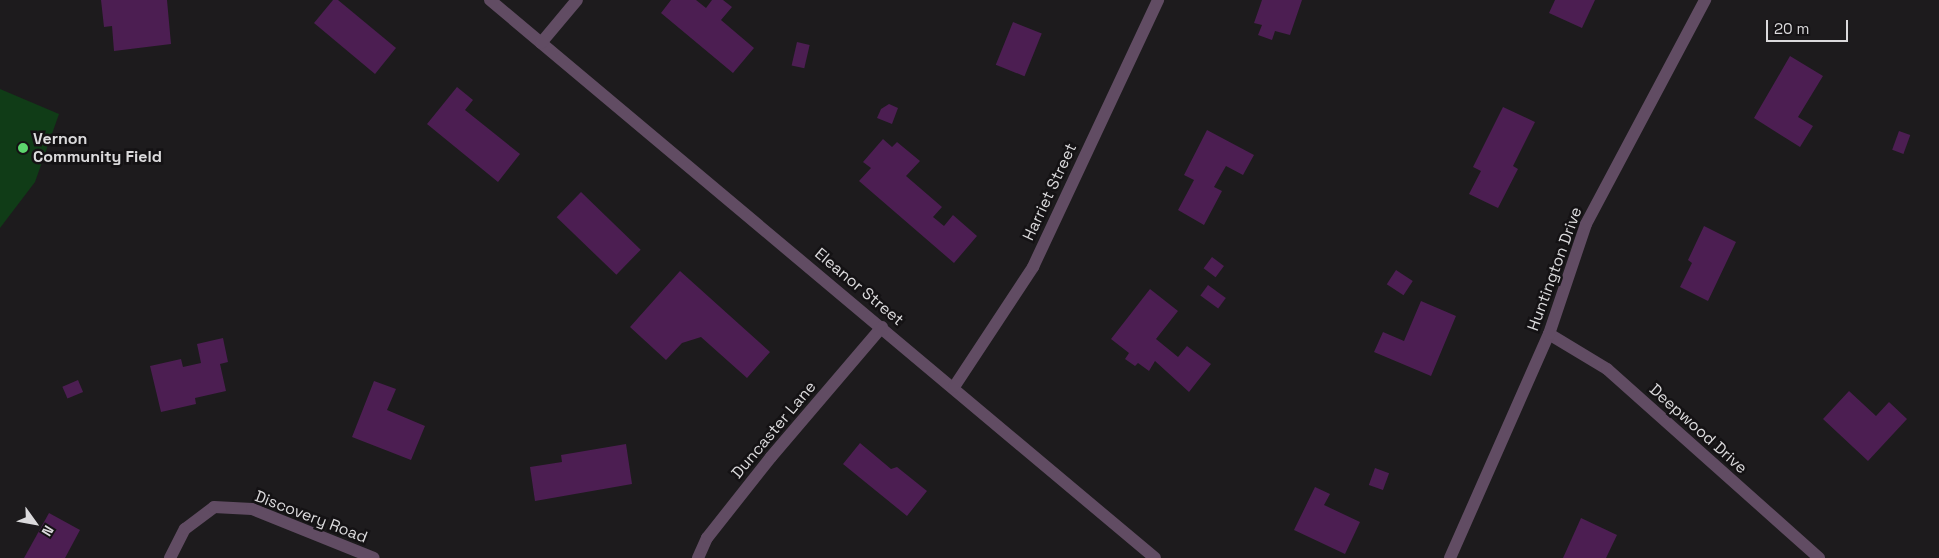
<!DOCTYPE html>
<html>
<head>
<meta charset="utf-8">
<style>
	body { margin:0 }
	#map { position:relative; width:1939px; height:558px; overflow:hidden; background:#1d1b1d; font-family:"Space Grotesk",sans-serif }
	div>[style] { position:absolute }
	[style*='--x'] { left:calc(var(--x)*1px); top:calc(var(--y)*1px); width:calc(var(--w)*1px); rotate:calc(var(--a)*1deg) }
	.green>* { inset:0; background:#103c17 }
	.building>* { inset:0; background:#4c1e52; transform-origin:0 0 }
	.minor>* { height:12px; margin:-6px; padding:0 6px; transform-origin:6px; border-radius:6px; background:#614c63 }
	.dots>* { width:14px; height:14px; translate:-50% -50%; box-sizing:border-box; border:2px solid #141214; border-radius:50% }
	span { translate:-50% -50%; white-space:nowrap; text-align:center; line-height:1.15; -webkit-text-stroke:5px #141214; paint-order:stroke }
	.poi-label { font-size:16px; color:#dbdadc; font-weight:700 }
	.left { translate:0 -50%; text-align:left }
	.street-label { font-size:16px; color:#dbdadc }
	.north { position:absolute; left:10px; top:498px; width:50px; height:50px; -webkit-text-stroke:4px #141214; paint-order:stroke; rotate:122deg; font-size:14px; font-weight:700; line-height:20px; text-align:center; color:#dbdadc }
	.north::after { content:''; display:block; margin:auto; width:18px; height:22px; background:#dbdadc; clip-path:polygon(50% 0,100% 100%,50% 72%,0 100%) }
	.scale { position:absolute; left:1766px; top:20px; width:82px; height:22px; box-sizing:border-box; border:2px solid #dbdadc; border-top:0; padding-left:6px; font-size:15px; line-height:18px; white-space:nowrap; color:#dbdadc; -webkit-text-stroke:4px #141214; paint-order:stroke }
</style>
</head>
<body>
<div id="map">
	<div class="green">
		<i style="clip-path:polygon(0 89px,59px 114px,35px 182px,0 228px)"></i>
	</div>
	<div class="building">
		<i style="clip-path:polygon(101px 0,167px 0,171px 44px,114px 51px,112px 26px,104px 27px)"></i>
		<i style="clip-path:polygon(333px 0,338px 0,396px 48px,375px 74px,314px 23px)"></i>
		<i style="clip-path:polygon(671px 0,696px 0,706px 8px,712px 0,723px 0,732px 7px,721px 20px,754px 48px,733px 73px,661px 13px)"></i>
		<i style="clip-path:polygon(1262px 0,1302px 0,1290px 35px,1275px 31px,1272px 40px,1258px 35px,1262px 25px,1254px 23px)"></i>
		<i style="clip-path:polygon(1555px 0,1595px 0,1582px 28px,1549px 13px)"></i>
		<i style="left:1013px;top:22px;width:31px;height:46px;rotate:22deg"></i>
		<i style="left:797px;top:42px;width:13px;height:24px;rotate:13deg"></i>
		<i style="clip-path:polygon(1790px 56px,1823px 76px,1798px 117px,1813px 126px,1800px 147px,1754px 118px)"></i>
		<i style="clip-path:polygon(457px 87px,473px 100px,465px 110px,520px 154px,498px 182px,427px 124px)"></i>
		<i style="clip-path:polygon(889px 104px,898px 108px,892px 124px,877px 118px,881px 109px)"></i>
		<i style="clip-path:polygon(1503px 107px,1535px 122px,1513px 166px,1518px 169px,1498px 208px,1469px 194px,1481px 171px,1473px 167px)"></i>
		<i style="clip-path:polygon(1207px 130px,1254px 155px,1243px 175px,1226px 166px,1214px 187px,1222px 191px,1204px 225px,1178px 210px,1194px 180px,1184px 175px)"></i>
		<i style="left:1899px;top:131px;width:12px;height:20px;rotate:20deg"></i>
		<i style="clip-path:polygon(883px 139px,892px 147px,897px 142px,920px 161px,906px 176px,942px 207px,933px 217px,944px 226px,953px 215px,977px 236px,954px 263px,859px 181px,871px 168px,863px 162px)"></i>
		<i style="left:581px;top:192px;width:83px;height:35px;rotate:44deg"></i>
		<i style="clip-path:polygon(1704px 226px,1736px 242px,1708px 301px,1680px 287px,1692px 263px,1688px 260px)"></i>
		<i style="left:1212px;top:257px;width:15px;height:14px;rotate:37deg"></i>
		<i style="left:1396px;top:270px;width:20px;height:17px;rotate:33deg"></i>
		<i style="clip-path:polygon(680px 271px,770px 352px,747px 378px,701px 337px,682px 343px,666px 360px,630px 327px)"></i>
		<i style="left:1208px;top:285px;width:22px;height:13px;rotate:36deg"></i>
		<i style="clip-path:polygon(1150px 289px,1178px 311px,1156px 339px,1178px 357px,1187px 346px,1211px 364px,1189px 392px,1155px 361px,1149px 371px,1138px 363px,1135px 366px,1125px 359px,1129px 353px,1111px 339px)"></i>
		<i style="clip-path:polygon(1421px 301px,1456px 316px,1431px 376px,1374px 352px,1383px 332px,1404px 341px)"></i>
		<i style="clip-path:polygon(223px 338px,228px 362px,220px 364px,226px 391px,195px 398px,196px 404px,161px 412px,150px 366px,181px 359px,183px 367px,201px 363px,197px 344px)"></i>
		<i style="left:78px;top:380px;width:13px;height:17px;rotate:67deg"></i>
		<i style="clip-path:polygon(374px 381px,396px 389px,387px 410px,425px 426px,411px 460px,352px 437px)"></i>
		<i style="clip-path:polygon(1849px 391px,1876px 416px,1889px 402px,1907px 419px,1868px 461px,1823px 419px)"></i>
		<i style="clip-path:polygon(860px 443px,891px 469px,897px 467px,927px 491px,907px 516px,843px 464px)"></i>
		<i style="clip-path:polygon(626px 444px,632px 484px,535px 501px,530px 467px,562px 462px,561px 455px)"></i>
		<i style="left:1375px;top:468px;width:15px;height:18px;rotate:20deg"></i>
		<i style="clip-path:polygon(1315px 487px,1330px 494px,1324px 505px,1360px 522px,1345px 554px,1294px 530px)"></i>
		<i style="clip-path:polygon(49px 513px,80px 530px,65px 558px,24px 558px)"></i>
		<i style="clip-path:polygon(1581px 518px,1617px 535px,1606px 558px,1563px 558px)"></i>
	</div>
	<div class="minor">
		<i style="--x:490;--y:0;--w:868;--a:40"></i>
		<i style="--x:541;--y:43;--w:56;--a:-50.1"></i>
		<i style="--x:1549;--y:334;--w:68;--a:31.1"></i>
		<i style="--x:1607;--y:369;--w:284;--a:41.7"></i>
		<i style="--x:954;--y:387;--w:144;--a:-56.6"></i>
		<i style="--x:1033;--y:267;--w:295;--a:-64.9"></i>
		<i style="--x:170;--y:558;--w:33;--a:-63"></i>
		<i style="--x:185;--y:529;--w:36;--a:-37"></i>
		<i style="--x:214;--y:507;--w:38;--a:3"></i>
		<i style="--x:252;--y:509;--w:131;--a:21.9"></i>
		<i style="--x:698;--y:558;--w:22;--a:-66"></i>
		<i style="--x:707;--y:538;--w:103;--a:-51.7"></i>
		<i style="--x:771;--y:457;--w:171;--a:-49.5"></i>
		<i style="--x:1450;--y:558;--w:245;--a:-66.2"></i>
		<i style="--x:1549;--y:334;--w:116;--a:-71.4"></i>
		<i style="--x:1586;--y:224;--w:254;--a:-62"></i>
	</div>
	<div class="dots">
		<i style="left:23px;top:148px;background:#5cd56d"></i>
	</div>
	<div class="poi-label">
		<span class="left" style="left:33px;top:148px">Vernon<br>Community Field</span>
	</div>
	<div class="street-label">
		<span style="left:1050px;top:192px;rotate:-65deg">Harriet Street</span>
		<span style="left:1555px;top:269px;rotate:-70deg">Huntington Drive</span>
		<span style="left:859px;top:287px;rotate:40deg">Eleanor Street</span>
		<span style="left:1698px;top:429px;rotate:42deg">Deepwood Drive</span>
		<span style="left:774px;top:430px;rotate:-50deg">Duncaster Lane</span>
		<span style="left:311px;top:517px;rotate:21deg">Discovery Road</span>
	</div>
	<div class="north">N</div>
	<div class="scale">20 m</div>
</div>
</body>
</html>
